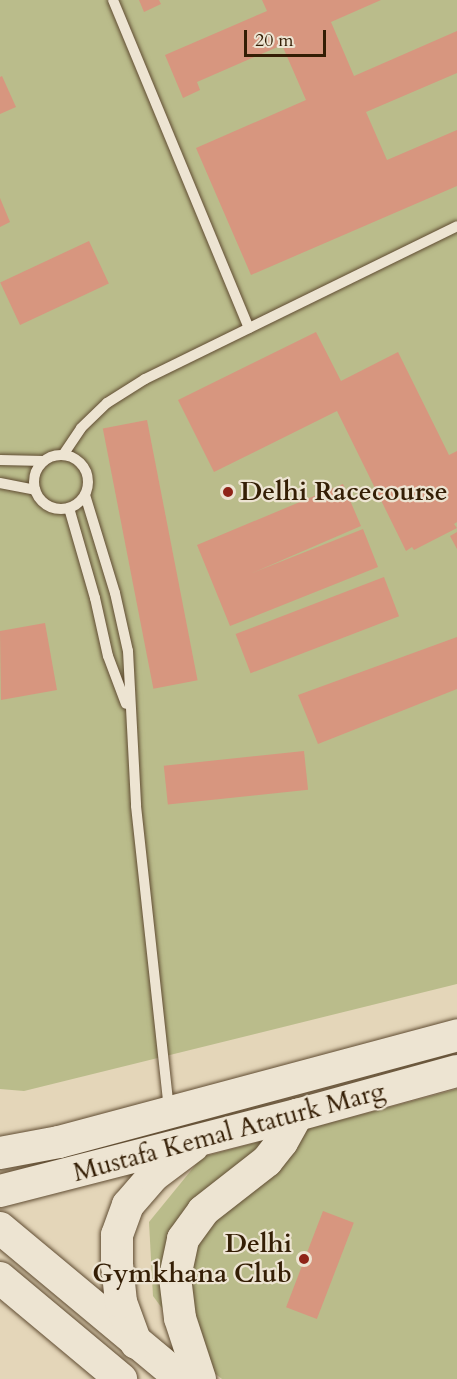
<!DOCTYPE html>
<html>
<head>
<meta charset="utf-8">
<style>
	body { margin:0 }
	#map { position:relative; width:457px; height:1379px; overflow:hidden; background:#e4d6b9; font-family:Cardo,serif }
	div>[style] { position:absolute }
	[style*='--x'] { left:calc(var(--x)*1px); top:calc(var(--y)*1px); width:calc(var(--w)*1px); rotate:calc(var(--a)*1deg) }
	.green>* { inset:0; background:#babc8b }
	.building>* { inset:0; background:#d7967f; transform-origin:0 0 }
	.roads { filter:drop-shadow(0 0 2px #604c32) drop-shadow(0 0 2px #604c32) }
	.lane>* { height:10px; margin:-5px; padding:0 5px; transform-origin:5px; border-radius:5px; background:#ede4d2 }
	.lane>.ring { margin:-5px; padding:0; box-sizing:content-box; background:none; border:10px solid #ede4d2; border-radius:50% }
	.secondary>* { height:32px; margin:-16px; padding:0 16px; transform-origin:16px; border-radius:16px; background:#ede4d2 }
	.dots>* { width:16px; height:16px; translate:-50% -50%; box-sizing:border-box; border:3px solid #ede4d2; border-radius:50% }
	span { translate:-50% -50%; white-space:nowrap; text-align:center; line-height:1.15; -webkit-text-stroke:4.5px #ede4d2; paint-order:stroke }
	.poi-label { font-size:26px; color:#341e05; font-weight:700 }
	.left { translate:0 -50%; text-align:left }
	.right { translate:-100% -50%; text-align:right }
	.street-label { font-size:26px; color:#341e05 }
	.scale { position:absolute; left:244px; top:30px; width:82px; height:27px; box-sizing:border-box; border:3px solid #341e05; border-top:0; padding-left:8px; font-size:18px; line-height:21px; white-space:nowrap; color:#341e05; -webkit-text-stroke:4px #ede4d2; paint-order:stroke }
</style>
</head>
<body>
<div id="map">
	<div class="green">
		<i style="clip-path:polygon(0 0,457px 0,457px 984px,24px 1091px,0 1089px)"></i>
		<i style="clip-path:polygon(457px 1089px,457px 1379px,222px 1379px,205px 1366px,153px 1296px,149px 1222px,202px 1157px)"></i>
	</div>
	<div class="building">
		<i style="clip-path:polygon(139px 0,159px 0,161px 4px,144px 12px)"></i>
		<i style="clip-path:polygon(262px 0,381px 0,331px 22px,354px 76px,457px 31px,457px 73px,366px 112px,387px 160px,457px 130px,457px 186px,251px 275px,196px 148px,306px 100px,282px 45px,197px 82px,200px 90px,183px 98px,165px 55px,267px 11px)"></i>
		<i style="clip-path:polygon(2px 76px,16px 107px,0 114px,0 77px)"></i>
		<i style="clip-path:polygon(0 198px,10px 222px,0 227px)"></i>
		<i style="left:89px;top:241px;width:47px;height:98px;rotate:65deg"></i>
		<i style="clip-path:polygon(316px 332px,341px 381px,398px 352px,449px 455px,457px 451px,457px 522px,454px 524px,457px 528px,414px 550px,412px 547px,406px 551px,337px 411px,214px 472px,178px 400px)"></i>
		<i style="left:147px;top:420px;width:265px;height:45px;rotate:79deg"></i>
		<i style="clip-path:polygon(343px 484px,361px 526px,252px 573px,363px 529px,378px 567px,230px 626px,197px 545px)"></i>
		<i style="clip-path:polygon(457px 532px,457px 549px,450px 536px)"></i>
		<i style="left:384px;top:577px;width:42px;height:159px;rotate:69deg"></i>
		<i style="clip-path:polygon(45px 623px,57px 690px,1px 700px,0 631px)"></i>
		<i style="clip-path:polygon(457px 637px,457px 689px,318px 744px,298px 695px)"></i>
		<i style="left:304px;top:751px;width:39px;height:141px;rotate:84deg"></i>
		<i style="left:323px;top:1211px;width:33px;height:103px;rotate:21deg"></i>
	</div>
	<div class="roads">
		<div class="lane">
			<i style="--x:113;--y:0;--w:355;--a:67.5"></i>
			<i style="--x:63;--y:455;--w:32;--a:-56"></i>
			<i style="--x:81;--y:428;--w:36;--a:-44"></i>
			<i style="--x:107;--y:403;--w:45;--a:-32.3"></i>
			<i style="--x:145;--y:379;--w:347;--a:-26.1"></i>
			<i class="ring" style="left:34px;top:455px;width:44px;height:44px"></i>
			<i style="--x:0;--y:460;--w:44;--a:1.3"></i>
			<i style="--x:0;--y:483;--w:36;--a:11"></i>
			<i style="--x:85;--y:495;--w:102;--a:73"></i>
			<i style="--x:115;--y:593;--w:59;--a:77.4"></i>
			<i style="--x:128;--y:651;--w:155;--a:87"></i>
			<i style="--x:136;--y:806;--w:307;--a:83.8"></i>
			<i style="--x:69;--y:508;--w:94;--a:73.9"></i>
			<i style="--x:95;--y:598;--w:59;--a:77.4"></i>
			<i style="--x:108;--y:656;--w:51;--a:69.4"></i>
		</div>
		<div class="secondary">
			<i style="--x:0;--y:1153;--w:60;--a:-10.6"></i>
			<i style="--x:59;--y:1142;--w:412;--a:-15"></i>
			<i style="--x:0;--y:1191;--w:307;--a:-14.4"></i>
			<i style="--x:297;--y:1115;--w:166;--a:-15.4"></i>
			<i style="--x:0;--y:1228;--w:236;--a:39.8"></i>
			<i style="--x:0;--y:1278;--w:158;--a:39.9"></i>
			<i style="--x:136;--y:1343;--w:44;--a:-110.1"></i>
			<i style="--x:121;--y:1302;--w:36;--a:-96"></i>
			<i style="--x:117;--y:1266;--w:31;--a:-90"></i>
			<i style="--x:117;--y:1235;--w:32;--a:-70"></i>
			<i style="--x:128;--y:1205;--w:38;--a:-49"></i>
			<i style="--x:153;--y:1176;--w:50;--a:-36.9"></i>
			<i style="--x:200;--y:1379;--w:64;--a:-108.2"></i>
			<i style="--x:180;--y:1318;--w:41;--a:-97"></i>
			<i style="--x:175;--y:1277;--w:39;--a:-78"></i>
			<i style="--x:183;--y:1239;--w:34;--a:-54"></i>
			<i style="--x:203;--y:1211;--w:81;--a:-38"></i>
			<i style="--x:267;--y:1161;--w:24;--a:-52"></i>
			<i style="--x:282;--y:1142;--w:31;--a:-61"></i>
		</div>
	</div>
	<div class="dots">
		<i style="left:228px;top:492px;background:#8f2418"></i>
		<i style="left:304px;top:1259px;background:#8f2418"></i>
	</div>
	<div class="poi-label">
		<span class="left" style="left:240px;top:492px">Delhi Racecourse</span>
		<span class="right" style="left:292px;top:1259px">Delhi<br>Gymkhana Club</span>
	</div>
	<div class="street-label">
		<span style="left:229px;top:1132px;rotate:-15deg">Mustafa Kemal Ataturk Marg</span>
	</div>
	<div class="scale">20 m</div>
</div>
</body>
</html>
